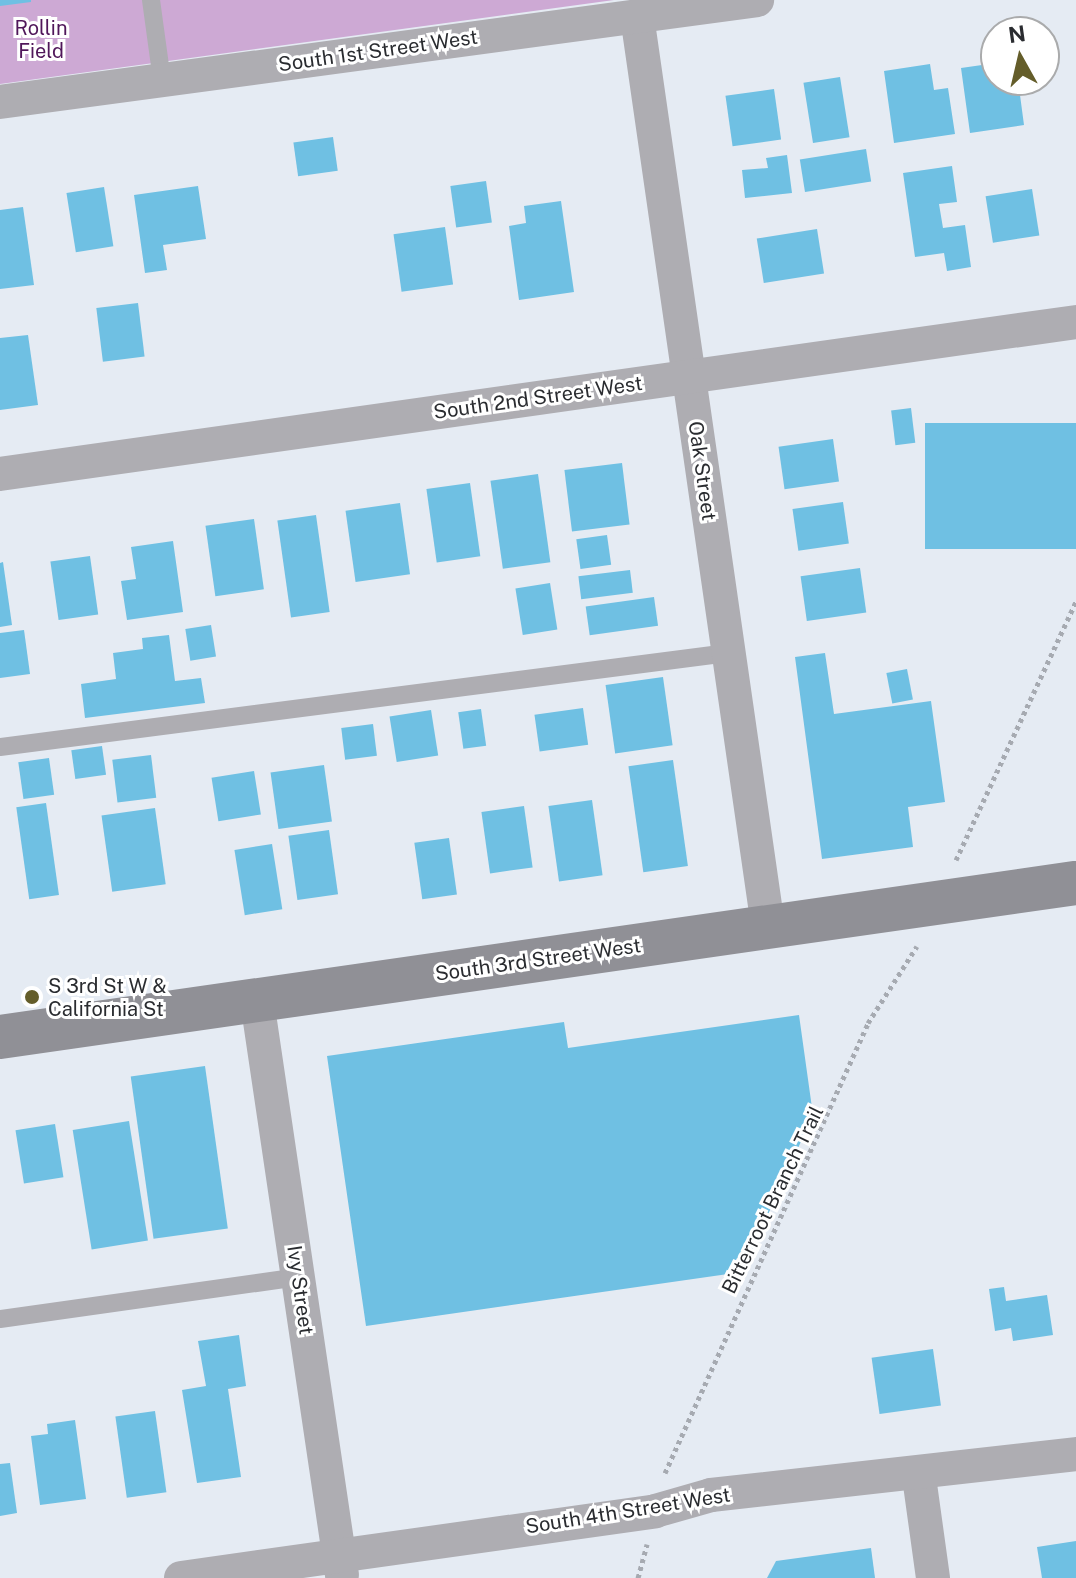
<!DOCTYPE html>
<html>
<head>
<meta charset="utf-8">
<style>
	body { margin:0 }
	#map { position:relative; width:1076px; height:1578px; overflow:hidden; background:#e5ebf3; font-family:"Public Sans",sans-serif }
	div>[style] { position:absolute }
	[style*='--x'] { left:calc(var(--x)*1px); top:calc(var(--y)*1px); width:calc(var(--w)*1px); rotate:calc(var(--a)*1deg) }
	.green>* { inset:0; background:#cda9d4 }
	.building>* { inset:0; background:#6fc0e3; transform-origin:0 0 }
	.path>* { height:5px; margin-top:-2.5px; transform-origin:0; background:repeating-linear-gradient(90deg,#a6aab1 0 4px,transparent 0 8px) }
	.lane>* { height:18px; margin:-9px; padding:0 9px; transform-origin:9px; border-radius:9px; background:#aeadb2 }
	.street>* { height:34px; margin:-17px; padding:0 17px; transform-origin:17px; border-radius:17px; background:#aeadb2 }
	.secondary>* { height:44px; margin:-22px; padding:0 22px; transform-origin:22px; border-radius:22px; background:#909096 }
	.dots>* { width:22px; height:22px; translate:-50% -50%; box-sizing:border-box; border:4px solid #fff; border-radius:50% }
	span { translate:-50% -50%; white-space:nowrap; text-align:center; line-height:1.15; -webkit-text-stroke:6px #fff; paint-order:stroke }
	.park-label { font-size:20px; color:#50175a }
	.street-label { font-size:20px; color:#2a2c30 }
	.poi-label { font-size:20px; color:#2a2c30 }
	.left { translate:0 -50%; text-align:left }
	.north { position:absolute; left:980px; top:16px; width:80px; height:80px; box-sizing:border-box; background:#fff; border:2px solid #aaabac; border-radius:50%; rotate:352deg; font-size:22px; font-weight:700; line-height:32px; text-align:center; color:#2a2c30 }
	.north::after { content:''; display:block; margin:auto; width:28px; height:36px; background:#645d2a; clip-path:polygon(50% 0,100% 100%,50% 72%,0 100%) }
</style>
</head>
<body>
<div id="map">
	<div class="green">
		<i style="clip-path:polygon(0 0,614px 0,0 84px)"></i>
	</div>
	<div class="building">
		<i style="clip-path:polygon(0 0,31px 0,31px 2px,0 6px)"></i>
		<i style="clip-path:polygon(996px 63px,996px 80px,1018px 80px,1024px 125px,970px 133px,961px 68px)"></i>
		<i style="clip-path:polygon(930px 64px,934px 90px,948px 88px,955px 134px,894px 143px,884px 71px)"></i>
		<i style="left:840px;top:77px;width:61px;height:37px;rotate:81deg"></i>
		<i style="left:774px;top:89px;width:51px;height:49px;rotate:82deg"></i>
		<i style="left:333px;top:137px;width:34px;height:40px;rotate:82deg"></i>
		<i style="left:866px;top:149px;width:33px;height:67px;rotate:81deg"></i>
		<i style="clip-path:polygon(787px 155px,792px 193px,745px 198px,742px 170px,768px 168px,766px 158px)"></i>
		<i style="clip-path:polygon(952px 166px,957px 202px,939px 204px,943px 228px,965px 225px,971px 267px,947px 271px,944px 253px,915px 257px,903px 173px)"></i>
		<i style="left:486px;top:181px;width:42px;height:36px;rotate:82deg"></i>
		<i style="clip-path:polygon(198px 186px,206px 239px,163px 245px,167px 270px,145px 273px,134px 195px)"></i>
		<i style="left:104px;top:187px;width:60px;height:38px;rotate:81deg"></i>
		<i style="left:1032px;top:189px;width:47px;height:47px;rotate:81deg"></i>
		<i style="clip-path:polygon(561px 201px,574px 292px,519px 300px,509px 226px,526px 223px,524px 206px)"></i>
		<i style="clip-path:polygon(23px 207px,34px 285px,0 289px,0 210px)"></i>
		<i style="left:445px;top:227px;width:58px;height:52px;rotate:82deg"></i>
		<i style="left:817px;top:229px;width:45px;height:61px;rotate:81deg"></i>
		<i style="left:138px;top:303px;width:54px;height:42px;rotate:83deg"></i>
		<i style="clip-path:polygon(28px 335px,38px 405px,0 410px,0 338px)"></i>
		<i style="left:911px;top:408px;width:35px;height:20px;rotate:83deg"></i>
		<i style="left:1076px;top:423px;width:126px;height:151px;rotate:90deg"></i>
		<i style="left:833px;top:439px;width:43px;height:55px;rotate:82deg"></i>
		<i style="left:622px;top:463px;width:62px;height:58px;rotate:83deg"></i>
		<i style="left:538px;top:474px;width:89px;height:48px;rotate:82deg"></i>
		<i style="left:470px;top:483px;width:74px;height:44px;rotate:82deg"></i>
		<i style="left:843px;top:502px;width:42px;height:51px;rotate:82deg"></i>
		<i style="left:400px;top:503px;width:72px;height:55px;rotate:82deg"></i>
		<i style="left:316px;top:515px;width:98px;height:39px;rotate:82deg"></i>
		<i style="left:254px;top:519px;width:71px;height:49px;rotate:82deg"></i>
		<i style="left:607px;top:535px;width:30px;height:31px;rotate:82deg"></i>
		<i style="clip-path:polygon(173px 541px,183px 612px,127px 620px,121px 581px,136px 579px,131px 547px)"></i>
		<i style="left:90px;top:556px;width:59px;height:40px;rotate:82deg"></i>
		<i style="clip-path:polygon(3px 562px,12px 625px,0 627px,0 563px)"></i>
		<i style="left:860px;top:568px;width:45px;height:60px;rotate:82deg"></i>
		<i style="left:630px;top:570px;width:23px;height:52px;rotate:83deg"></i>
		<i style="left:550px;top:583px;width:47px;height:35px;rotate:81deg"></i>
		<i style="left:654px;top:597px;width:29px;height:69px;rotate:82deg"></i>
		<i style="left:211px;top:625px;width:32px;height:26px;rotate:81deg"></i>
		<i style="clip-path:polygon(24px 630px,30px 674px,0 678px,0 633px)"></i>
		<i style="clip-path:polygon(169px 635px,175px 681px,201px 678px,205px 703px,85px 718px,81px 684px,116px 679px,113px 653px,143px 649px,142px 638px)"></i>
		<i style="clip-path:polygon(825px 653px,834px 714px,931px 701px,945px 802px,908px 807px,913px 847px,822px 859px,795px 657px)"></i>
		<i style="left:907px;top:669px;width:31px;height:21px;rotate:79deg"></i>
		<i style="left:663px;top:677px;width:69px;height:58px;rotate:82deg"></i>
		<i style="left:583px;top:708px;width:37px;height:49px;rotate:82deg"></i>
		<i style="left:481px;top:709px;width:37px;height:23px;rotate:82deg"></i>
		<i style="left:431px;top:710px;width:46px;height:42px;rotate:81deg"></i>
		<i style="left:373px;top:724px;width:32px;height:32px;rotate:83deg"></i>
		<i style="left:102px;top:746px;width:29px;height:31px;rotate:82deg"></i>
		<i style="left:151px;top:755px;width:43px;height:39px;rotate:83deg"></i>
		<i style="left:49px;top:758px;width:37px;height:31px;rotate:82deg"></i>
		<i style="left:673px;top:760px;width:107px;height:45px;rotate:82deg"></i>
		<i style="left:324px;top:765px;width:57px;height:54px;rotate:82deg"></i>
		<i style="left:254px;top:771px;width:44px;height:43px;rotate:81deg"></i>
		<i style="left:592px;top:800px;width:76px;height:44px;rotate:82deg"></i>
		<i style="left:46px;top:803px;width:93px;height:30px;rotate:82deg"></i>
		<i style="left:524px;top:806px;width:62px;height:43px;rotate:82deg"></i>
		<i style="left:155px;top:808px;width:77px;height:54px;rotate:82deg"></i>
		<i style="left:329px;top:830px;width:65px;height:41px;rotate:82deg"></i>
		<i style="left:449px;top:838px;width:57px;height:35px;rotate:82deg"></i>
		<i style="left:272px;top:844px;width:66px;height:38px;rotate:81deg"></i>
		<i style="clip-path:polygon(799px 1015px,813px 1115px,742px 1272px,366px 1326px,327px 1056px,564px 1022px,568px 1048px)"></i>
		<i style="left:205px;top:1066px;width:164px;height:75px;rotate:82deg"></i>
		<i style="left:129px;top:1121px;width:121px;height:57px;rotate:81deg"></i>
		<i style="left:55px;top:1124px;width:54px;height:40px;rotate:81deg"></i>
		<i style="clip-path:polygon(1004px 1287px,1006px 1301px,1047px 1295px,1053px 1335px,1013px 1341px,1011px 1328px,995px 1331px,989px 1289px)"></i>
		<i style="clip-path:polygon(239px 1335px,246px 1386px,228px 1389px,241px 1477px,197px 1483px,182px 1390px,206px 1386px,198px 1341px)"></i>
		<i style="left:933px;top:1349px;width:57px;height:62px;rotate:82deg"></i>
		<i style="left:155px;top:1411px;width:82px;height:40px;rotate:82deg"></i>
		<i style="clip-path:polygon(75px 1420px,86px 1499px,40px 1505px,31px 1436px,48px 1434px,47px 1424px)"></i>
		<i style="clip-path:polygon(10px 1463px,17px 1513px,0 1516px,0 1464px)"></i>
		<i style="clip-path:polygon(1076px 1541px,1076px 1578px,1042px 1578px,1037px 1547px)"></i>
		<i style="clip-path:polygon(871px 1548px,875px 1578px,767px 1578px,776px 1561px)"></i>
	</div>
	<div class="path">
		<i style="--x:956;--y:860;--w:285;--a:-65.1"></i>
		<i style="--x:665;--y:1473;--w:494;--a:-65.7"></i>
		<i style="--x:868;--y:1023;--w:91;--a:-57.5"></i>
		<i style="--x:638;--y:1578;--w:35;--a:-75"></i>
	</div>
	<div class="lane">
		<i style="--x:151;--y:0;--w:81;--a:82.2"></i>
		<i style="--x:0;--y:747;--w:734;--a:-7.36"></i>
		<i style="--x:0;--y:1319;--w:301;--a:-8"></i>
	</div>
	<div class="street">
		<i style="--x:637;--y:16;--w:919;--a:81.81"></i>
		<i style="--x:0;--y:102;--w:764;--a:-7.67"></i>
		<i style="--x:0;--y:474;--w:1087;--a:-8.04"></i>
		<i style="--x:257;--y:1001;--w:580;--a:81.58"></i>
		<i style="--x:919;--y:1477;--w:102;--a:82.1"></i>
		<i style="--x:181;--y:1578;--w:479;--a:-8"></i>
		<i style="--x:655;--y:1511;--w:58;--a:-15.9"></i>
		<i style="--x:711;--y:1495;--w:367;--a:-6.4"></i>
	</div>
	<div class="secondary">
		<i style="--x:0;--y:1037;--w:1087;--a:-8.15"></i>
	</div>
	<div class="dots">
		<i style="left:32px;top:997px;background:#645d2a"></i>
	</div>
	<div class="park-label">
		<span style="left:41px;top:40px">Rollin<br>Field</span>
	</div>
	<div class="street-label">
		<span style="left:378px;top:51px;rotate:-8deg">South 1st Street West</span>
		<span style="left:538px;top:398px;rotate:-8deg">South 2nd Street West</span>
		<span style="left:702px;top:471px;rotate:82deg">Oak Street</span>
		<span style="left:538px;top:960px;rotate:-8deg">South 3rd Street West</span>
		<span style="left:773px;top:1200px;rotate:-64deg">Bitterroot Branch Trail</span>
		<span style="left:300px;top:1290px;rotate:82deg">Ivy Street</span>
		<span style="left:628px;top:1511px;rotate:-9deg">South 4th Street West</span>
	</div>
	<div class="poi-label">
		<span class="left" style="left:48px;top:998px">S 3rd St W &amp;<br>California St</span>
	</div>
	<div class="north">N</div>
</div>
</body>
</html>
